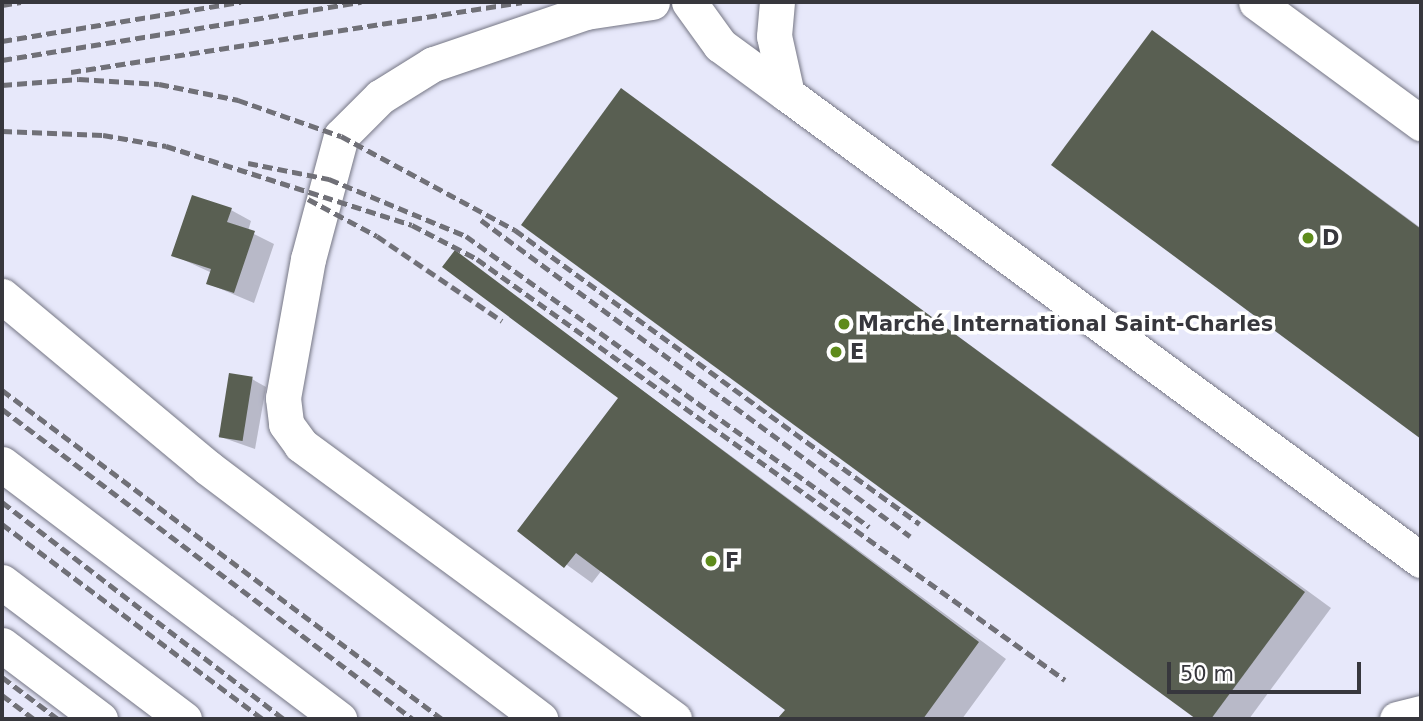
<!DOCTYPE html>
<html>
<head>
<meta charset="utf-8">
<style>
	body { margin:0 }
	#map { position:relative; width:1423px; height:721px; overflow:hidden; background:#f4f4fe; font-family:"DejaVu Sans",sans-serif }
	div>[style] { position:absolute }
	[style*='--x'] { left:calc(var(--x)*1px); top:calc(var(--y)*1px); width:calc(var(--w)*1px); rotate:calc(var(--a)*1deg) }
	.built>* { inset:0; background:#e7e8fa; transform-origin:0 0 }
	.shadow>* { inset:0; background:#0003 }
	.building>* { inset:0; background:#595f52; transform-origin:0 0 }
	.roads { filter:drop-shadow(0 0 2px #757684) drop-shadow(0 0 2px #757684) }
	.minor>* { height:35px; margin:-17.5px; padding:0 17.5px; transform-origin:17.5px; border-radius:17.5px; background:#fff }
	.rail>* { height:5px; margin-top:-2.5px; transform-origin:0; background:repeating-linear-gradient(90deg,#707077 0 10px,transparent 0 15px) }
	.dots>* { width:19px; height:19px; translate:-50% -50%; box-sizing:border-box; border:4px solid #fff; border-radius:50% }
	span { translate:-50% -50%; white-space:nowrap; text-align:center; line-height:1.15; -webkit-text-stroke:7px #fff; paint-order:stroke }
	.poi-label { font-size:21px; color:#37373d; font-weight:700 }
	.left { translate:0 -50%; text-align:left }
	.frame { position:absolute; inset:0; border:4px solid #37373d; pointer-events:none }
	.scale { position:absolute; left:1167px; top:662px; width:194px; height:32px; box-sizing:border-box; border:4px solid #37373d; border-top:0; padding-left:9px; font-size:21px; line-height:24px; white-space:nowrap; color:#37373d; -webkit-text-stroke:5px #fff; paint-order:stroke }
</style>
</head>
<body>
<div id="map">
	<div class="built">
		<i style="left:2px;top:2px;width:1419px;height:717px"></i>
	</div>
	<div class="shadow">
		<i style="clip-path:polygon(1153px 32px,1421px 228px,1421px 437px,1053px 165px)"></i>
		<i style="clip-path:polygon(621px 91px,1331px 608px,1249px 719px,1198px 719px,524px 224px)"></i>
		<i style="clip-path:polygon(231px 210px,251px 221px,248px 231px,274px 244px,254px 303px,209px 284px,212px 273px,173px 255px)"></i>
		<i style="clip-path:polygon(456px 253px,1006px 659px,962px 719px,785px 719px,787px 710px,602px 570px,592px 583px,520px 531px,620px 397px)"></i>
		<i style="clip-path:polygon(252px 379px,266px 387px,255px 449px,218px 436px)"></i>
	</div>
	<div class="building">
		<i style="clip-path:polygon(1152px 30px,1421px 229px,1421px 439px,1051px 165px)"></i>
		<i style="clip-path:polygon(621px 88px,1305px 592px,1211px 719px,1196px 719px,521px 225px)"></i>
		<i style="clip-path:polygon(192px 195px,232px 208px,227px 222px,255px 231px,234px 293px,206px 284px,211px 269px,171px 256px)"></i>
		<i style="clip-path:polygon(455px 250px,979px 642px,923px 719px,777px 719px,785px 710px,576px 553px,564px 568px,517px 531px,618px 398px,442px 267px)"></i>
		<i style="left:229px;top:373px;width:24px;height:65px;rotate:9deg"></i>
	</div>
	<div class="roads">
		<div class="minor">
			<i style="--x:652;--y:2;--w:67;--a:171.4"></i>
			<i style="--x:586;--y:12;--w:162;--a:161.2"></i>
			<i style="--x:433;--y:64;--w:62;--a:148.1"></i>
			<i style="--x:380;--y:97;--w:55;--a:135"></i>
			<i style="--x:341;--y:136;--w:127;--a:105"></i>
			<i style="--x:308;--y:259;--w:141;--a:100.2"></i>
			<i style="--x:283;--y:398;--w:26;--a:83"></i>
			<i style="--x:286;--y:424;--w:26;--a:54"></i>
			<i style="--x:301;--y:445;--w:463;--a:36.3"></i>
			<i style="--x:689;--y:2;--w:53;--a:54.2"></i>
			<i style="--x:720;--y:45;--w:83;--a:36.2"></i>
			<i style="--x:787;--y:94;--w:59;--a:-102.6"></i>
			<i style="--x:774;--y:36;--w:34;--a:-85"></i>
			<i style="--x:1256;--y:2;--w:205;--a:36.3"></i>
			<i style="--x:787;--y:94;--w:787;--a:36.32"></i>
			<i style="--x:2;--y:296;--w:267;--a:39.8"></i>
			<i style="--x:207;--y:467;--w:418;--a:37.1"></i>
			<i style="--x:2;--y:464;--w:423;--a:37.1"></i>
			<i style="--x:2;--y:582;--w:228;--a:37"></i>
			<i style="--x:2;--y:645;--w:123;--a:37.1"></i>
			<i style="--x:1397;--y:719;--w:25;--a:-14"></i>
		</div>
	</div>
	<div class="rail">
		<i style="--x:2;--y:5;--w:19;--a:-9"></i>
		<i style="--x:2;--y:41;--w:242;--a:-9.3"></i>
		<i style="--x:2;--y:60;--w:364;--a:-9.2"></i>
		<i style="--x:71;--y:72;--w:456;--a:-8.8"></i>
		<i style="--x:2;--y:85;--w:77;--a:-4.5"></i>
		<i style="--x:79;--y:79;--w:80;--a:3.6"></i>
		<i style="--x:159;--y:84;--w:81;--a:11.4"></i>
		<i style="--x:238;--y:100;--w:109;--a:19.3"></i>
		<i style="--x:341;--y:136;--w:198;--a:28.4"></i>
		<i style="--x:515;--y:230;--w:500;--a:36"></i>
		<i style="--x:2;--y:131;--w:101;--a:2.3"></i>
		<i style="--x:103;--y:135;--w:64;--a:9.9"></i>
		<i style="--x:166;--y:146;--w:258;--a:17.8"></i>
		<i style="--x:412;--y:225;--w:73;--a:27.6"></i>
		<i style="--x:477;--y:259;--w:723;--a:35.6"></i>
		<i style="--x:248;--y:163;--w:83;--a:11.2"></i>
		<i style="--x:329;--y:179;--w:148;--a:22.6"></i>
		<i style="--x:466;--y:236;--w:497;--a:35.8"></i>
		<i style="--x:308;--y:199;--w:78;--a:28.2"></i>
		<i style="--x:377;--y:236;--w:151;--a:34.2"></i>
		<i style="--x:481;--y:220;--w:533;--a:36.38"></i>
		<i style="--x:2;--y:390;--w:549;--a:36.79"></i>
		<i style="--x:2;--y:409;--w:515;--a:37.03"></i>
		<i style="--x:2;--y:502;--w:356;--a:37.6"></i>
		<i style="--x:2;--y:524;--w:326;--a:36.8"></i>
		<i style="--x:2;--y:677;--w:70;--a:36.9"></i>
		<i style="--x:2;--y:695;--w:40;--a:37"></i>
	</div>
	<div class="dots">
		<i style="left:1308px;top:238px;background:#5e8b1b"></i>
		<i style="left:844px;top:324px;background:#5e8b1b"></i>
		<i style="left:836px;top:352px;background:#5e8b1b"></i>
		<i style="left:711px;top:561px;background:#5e8b1b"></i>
	</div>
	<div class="poi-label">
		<span class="left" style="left:1322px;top:238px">D</span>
		<span class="left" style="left:858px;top:324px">Marché International Saint-Charles</span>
		<span class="left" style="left:850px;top:352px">E</span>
		<span class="left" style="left:725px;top:561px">F</span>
	</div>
	<div class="frame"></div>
	<div class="scale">50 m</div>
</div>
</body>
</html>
